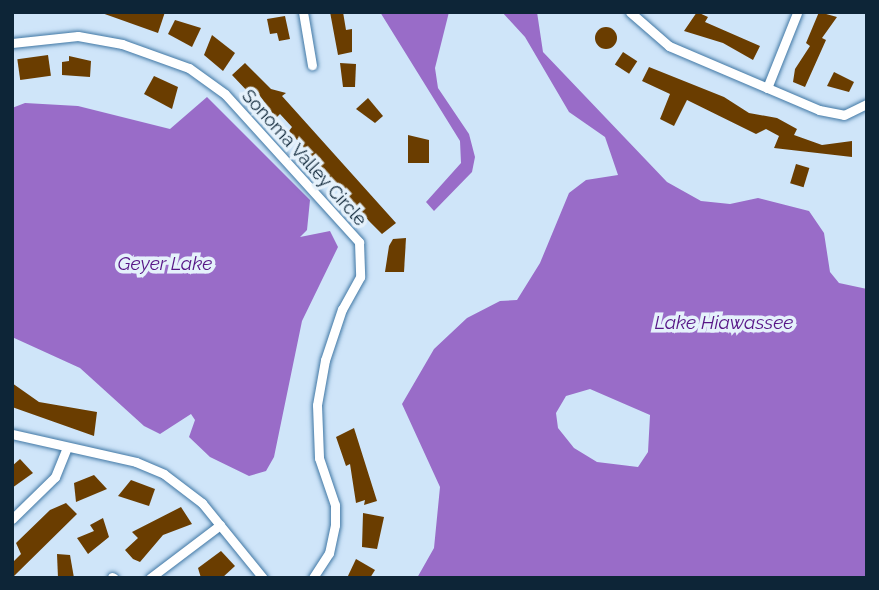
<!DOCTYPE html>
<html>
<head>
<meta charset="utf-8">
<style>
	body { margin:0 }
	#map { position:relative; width:879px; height:590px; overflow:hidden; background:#cfe5f9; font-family:Raleway,sans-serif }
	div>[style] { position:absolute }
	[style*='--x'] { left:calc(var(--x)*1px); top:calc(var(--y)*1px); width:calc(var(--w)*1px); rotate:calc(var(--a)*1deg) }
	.water>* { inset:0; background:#996cc8 }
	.building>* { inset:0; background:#6a3d00; transform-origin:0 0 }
	.round { border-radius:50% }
	.roads { filter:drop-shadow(0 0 2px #4077a4) drop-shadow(0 0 2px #4077a4) }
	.minor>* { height:9px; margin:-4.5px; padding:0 4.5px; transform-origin:4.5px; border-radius:4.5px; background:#fff }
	span { translate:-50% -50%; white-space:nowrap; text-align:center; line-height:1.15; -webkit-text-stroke:7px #e5f1fb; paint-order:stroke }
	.street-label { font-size:18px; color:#0d2537 }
	.water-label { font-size:19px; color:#571687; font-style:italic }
	.frame { position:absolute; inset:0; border:14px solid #0d2537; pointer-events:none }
</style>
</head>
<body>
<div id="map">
	<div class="water">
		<i style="clip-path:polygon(380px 12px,449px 12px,435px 68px,438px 88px,469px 134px,475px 157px,472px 172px,434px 211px,426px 202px,461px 163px,460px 141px)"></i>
		<i style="clip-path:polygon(evenodd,502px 12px,537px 12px,543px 52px,667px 182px,701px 201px,730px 204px,758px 198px,809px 211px,824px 233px,830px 272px,839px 283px,867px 289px,867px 578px,417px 578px,434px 548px,440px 487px,402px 404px,434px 349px,467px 318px,500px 301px,517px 300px,540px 263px,569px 193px,586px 180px,618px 175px,605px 137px,569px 112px,525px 37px,502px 12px,590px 389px,650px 415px,648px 452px,638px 467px,597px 462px,574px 448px,558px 428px,556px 413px,566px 396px,590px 389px)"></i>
		<i style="clip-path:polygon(207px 97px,310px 200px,307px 230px,300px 237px,330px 231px,338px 247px,302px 321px,274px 457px,266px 471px,249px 476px,210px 457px,189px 437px,195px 420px,191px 414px,160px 434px,144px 426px,80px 368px,12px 337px,12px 108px,25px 103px,78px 106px,170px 129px)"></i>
	</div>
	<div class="building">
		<i style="clip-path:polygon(99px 12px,165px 12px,158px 33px)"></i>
		<i style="clip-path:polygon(330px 12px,343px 12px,346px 30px,352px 29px,352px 52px,338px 55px)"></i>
		<i style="clip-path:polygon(697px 12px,708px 17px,705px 22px,760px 46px,753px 60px,723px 43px,684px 31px)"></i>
		<i style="clip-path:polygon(819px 12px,837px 17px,822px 38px,826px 40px,805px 87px,793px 82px,795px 69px,810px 46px,806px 43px)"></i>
		<i style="clip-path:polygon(285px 16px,290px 39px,279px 41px,277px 33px,270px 34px,267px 19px)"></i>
		<i style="clip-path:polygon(175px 20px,201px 28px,192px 47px,168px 34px)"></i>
		<i class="round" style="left:595px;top:27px;width:22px;height:22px"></i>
		<i style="clip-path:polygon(212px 35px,235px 53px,223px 71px,204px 55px)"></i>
		<i style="left:623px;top:52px;width:17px;height:15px;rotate:33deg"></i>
		<i style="left:48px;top:55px;width:21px;height:31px;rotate:82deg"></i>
		<i style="clip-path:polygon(69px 56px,91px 61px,90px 77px,62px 75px,62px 62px,69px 61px)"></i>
		<i style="clip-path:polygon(245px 63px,271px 89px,286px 93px,282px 96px,396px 223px,382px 234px,369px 221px,289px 131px,292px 127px,280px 114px,276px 118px,255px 89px,250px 94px,232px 75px)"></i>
		<i style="clip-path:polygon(340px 63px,356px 64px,355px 87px,343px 87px)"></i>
		<i style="clip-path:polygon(649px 67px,724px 97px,749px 113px,777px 118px,797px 129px,794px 135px,822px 145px,852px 141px,852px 157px,774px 148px,779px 136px,766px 129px,756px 134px,687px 100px,674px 126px,660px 119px,670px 94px,642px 81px)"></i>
		<i style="clip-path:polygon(834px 72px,854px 82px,849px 92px,827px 86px)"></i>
		<i style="clip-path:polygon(154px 76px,178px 87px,172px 109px,144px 94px)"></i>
		<i style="clip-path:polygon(368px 98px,383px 116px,375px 123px,356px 109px)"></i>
		<i style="clip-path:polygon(408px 135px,429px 140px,429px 163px,408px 163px)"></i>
		<i style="left:796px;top:164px;width:14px;height:20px;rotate:17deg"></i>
		<i style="clip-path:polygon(406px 238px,404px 272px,385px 272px,389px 246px,393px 239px)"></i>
		<i style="clip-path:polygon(12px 383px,39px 402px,97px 412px,94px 436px,12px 407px)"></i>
		<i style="clip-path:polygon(354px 428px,377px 501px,364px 505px,365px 500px,356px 503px,350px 464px,346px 466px,336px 437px)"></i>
		<i style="clip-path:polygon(20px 459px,33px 473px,12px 488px,12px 466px)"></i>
		<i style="clip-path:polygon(94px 475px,107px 489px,76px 502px,74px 483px)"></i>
		<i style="clip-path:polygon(131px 480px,155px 489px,149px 506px,118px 496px)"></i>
		<i style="clip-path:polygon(66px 503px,77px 514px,12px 578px,12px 563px,21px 554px,16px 543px,50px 510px)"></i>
		<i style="clip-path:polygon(181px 507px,192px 524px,163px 535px,140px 562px,133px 559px,125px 550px,138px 538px,132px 532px)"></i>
		<i style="clip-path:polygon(363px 513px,384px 517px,377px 549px,362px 547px)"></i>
		<i style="clip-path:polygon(103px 518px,109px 537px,88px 554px,77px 538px,94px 531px,90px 525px)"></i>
		<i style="clip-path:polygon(221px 551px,235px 566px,222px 578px,201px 578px,198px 568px)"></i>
		<i style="clip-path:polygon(57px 554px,70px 555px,74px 578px,58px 578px)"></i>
		<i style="clip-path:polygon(356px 559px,375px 570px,370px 578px,347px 578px)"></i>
	</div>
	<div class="roads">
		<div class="minor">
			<i style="--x:303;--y:12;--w:54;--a:80.4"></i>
			<i style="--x:630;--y:12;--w:52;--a:41.1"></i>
			<i style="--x:669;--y:46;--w:163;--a:23.1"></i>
			<i style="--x:819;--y:110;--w:25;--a:11"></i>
			<i style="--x:844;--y:115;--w:25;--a:-26"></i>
			<i style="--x:12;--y:43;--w:66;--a:-6.1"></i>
			<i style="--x:78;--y:36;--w:45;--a:10.3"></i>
			<i style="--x:122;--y:44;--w:71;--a:19.7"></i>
			<i style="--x:189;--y:68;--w:44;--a:35.8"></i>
			<i style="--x:225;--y:94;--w:200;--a:47.8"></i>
			<i style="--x:359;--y:242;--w:35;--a:88"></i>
			<i style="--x:360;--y:277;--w:37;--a:119"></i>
			<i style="--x:342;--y:309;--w:54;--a:108.4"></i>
			<i style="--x:325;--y:360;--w:46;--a:100.1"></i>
			<i style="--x:317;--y:405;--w:53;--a:87.8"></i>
			<i style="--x:319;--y:458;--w:50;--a:71.2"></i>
			<i style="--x:335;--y:505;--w:20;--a:90"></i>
			<i style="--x:335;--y:525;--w:29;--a:102"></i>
			<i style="--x:329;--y:553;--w:30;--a:123"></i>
			<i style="--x:767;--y:88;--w:81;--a:-68.2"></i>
			<i style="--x:12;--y:434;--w:127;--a:12.7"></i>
			<i style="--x:136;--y:462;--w:30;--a:23"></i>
			<i style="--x:164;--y:474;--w:48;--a:37.3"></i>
			<i style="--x:202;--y:503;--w:97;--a:50.9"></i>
			<i style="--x:12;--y:519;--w:60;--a:-44.3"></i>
			<i style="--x:55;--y:477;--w:29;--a:-68"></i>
			<i style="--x:112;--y:577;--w:2;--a:27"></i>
			<i style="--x:150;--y:578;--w:88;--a:-37.1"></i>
		</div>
	</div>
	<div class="street-label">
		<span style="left:304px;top:158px;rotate:48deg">Sonoma Valley Circle</span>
	</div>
	<div class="water-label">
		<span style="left:165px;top:264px">Geyer Lake</span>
		<span style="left:724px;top:323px">Lake Hiawassee</span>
	</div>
	<div class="frame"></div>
</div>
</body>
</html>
